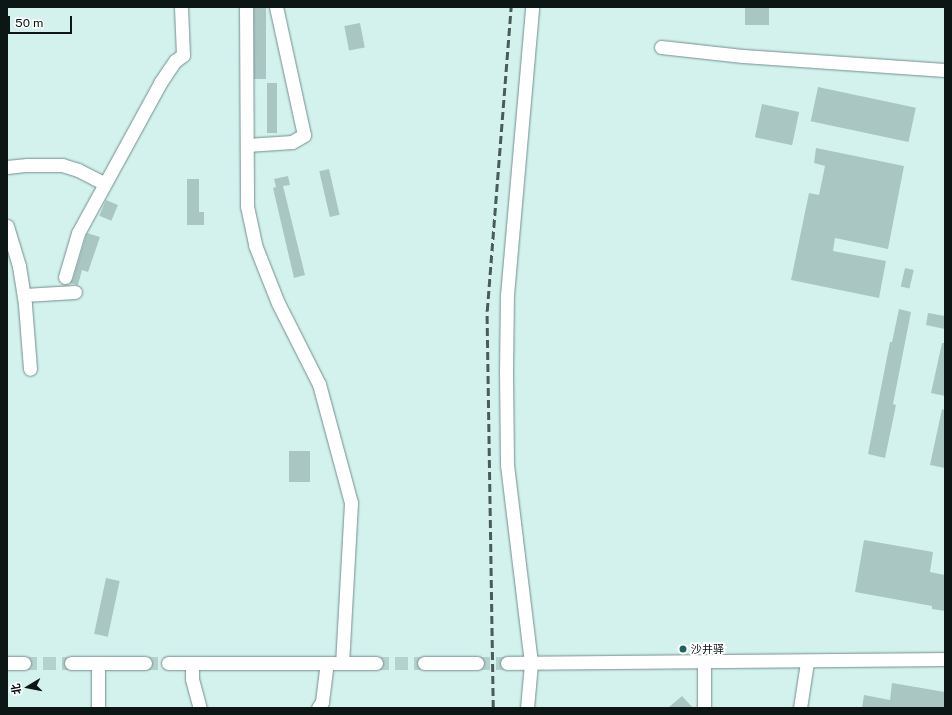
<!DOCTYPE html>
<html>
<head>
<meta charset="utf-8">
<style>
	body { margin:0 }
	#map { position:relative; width:952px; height:715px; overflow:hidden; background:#d3f2ee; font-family:"Public Sans","Noto Sans SC",sans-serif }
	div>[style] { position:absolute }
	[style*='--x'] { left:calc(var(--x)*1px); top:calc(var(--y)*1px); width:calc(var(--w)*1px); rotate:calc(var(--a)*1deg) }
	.building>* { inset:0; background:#a9c6c3; transform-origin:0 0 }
	.minor-tunnel>* { height:13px; margin-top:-6.5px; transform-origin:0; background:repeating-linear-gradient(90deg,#b5d1cd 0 13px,transparent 0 19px) }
	.roads { filter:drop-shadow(0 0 1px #738f8c) drop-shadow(0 0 1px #738f8c) }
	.minor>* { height:13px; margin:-6.5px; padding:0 6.5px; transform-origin:6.5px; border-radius:6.5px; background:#fff }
	.rail>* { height:2.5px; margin-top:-1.25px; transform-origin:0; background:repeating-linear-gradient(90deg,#4a5b59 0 8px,transparent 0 12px) }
	.dots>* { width:11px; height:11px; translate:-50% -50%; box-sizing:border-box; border:2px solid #fff; border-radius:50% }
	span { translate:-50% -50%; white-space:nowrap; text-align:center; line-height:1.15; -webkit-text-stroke:3.5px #fff; paint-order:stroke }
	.poi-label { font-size:11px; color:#0b1615 }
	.left { translate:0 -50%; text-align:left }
	.frame { position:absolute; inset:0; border:8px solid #0b1615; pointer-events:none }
	.north { position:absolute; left:8px; top:667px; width:40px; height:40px; -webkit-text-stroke:3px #fff; paint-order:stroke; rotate:260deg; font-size:11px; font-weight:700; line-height:16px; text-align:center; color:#0b1615 }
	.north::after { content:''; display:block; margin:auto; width:14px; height:18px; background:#0b1615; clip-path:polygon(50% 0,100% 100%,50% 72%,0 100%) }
	.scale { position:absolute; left:8px; top:16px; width:64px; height:18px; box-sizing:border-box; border:2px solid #0b1615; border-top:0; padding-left:5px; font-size:12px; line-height:14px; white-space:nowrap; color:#0b1615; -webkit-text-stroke:3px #fff; paint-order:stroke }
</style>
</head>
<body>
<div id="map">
	<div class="building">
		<i style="left:254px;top:7px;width:12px;height:72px"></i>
		<i style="left:745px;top:7px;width:24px;height:18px"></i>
		<i style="left:360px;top:23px;width:25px;height:16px;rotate:79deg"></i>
		<i style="left:267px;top:83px;width:10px;height:50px"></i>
		<i style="left:818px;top:87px;width:100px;height:35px;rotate:12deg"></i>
		<i style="left:762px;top:104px;width:38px;height:34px;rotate:12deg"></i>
		<i style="clip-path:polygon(816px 148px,904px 166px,888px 249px,835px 238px,833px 251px,886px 261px,879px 298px,791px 280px,809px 193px,819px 195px,825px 166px,814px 163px)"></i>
		<i style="left:329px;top:169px;width:47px;height:10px;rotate:77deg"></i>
		<i style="clip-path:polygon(288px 176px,290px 185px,283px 186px,305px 275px,294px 278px,273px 188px,276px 187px,274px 179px)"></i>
		<i style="clip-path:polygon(187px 179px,199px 179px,199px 212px,204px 212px,204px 225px,187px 225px)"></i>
		<i style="left:106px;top:200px;width:13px;height:17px;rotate:23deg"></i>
		<i style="clip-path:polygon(87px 233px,100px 237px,88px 272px,82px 270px,78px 285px,69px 283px,73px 279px)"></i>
		<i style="left:905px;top:268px;width:9px;height:19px;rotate:13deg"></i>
		<i style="clip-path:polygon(899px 309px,911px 312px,893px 404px,896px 405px,885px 458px,868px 454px,890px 342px,892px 342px)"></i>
		<i style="clip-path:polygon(928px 313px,945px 316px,945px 329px,926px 325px)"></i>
		<i style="clip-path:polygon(942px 343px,945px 343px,945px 396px,931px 393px)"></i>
		<i style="clip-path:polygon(942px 409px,945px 410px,945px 468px,930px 465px)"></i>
		<i style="left:289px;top:451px;width:21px;height:31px"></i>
		<i style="clip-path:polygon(864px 540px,933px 552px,930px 572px,945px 575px,945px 611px,932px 609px,932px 606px,855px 592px)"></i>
		<i style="left:106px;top:578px;width:14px;height:57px;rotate:12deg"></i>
		<i style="clip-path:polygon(892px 683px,945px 692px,945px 708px,862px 708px,864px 695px,890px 700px)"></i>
		<i style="clip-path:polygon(682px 696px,693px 708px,668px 708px)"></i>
	</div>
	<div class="minor-tunnel">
		<i style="--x:24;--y:663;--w:47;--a:0"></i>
		<i style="--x:145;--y:663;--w:23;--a:0"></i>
		<i style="--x:376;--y:663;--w:48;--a:0"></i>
		<i style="--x:477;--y:663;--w:30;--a:0"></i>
	</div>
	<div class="roads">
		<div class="minor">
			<i style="--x:246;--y:7;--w:199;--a:89.7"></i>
			<i style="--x:247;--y:206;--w:40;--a:78"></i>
			<i style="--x:255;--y:245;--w:62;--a:68.4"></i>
			<i style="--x:278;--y:303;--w:91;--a:63.2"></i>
			<i style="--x:319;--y:384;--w:123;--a:74.9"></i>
			<i style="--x:351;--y:503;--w:160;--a:93.2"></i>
			<i style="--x:661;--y:47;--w:82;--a:6.3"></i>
			<i style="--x:743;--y:56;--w:202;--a:4"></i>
			<i style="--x:247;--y:145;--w:45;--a:-3.8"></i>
			<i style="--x:292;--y:142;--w:14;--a:-30"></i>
			<i style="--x:304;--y:135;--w:131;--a:-102.3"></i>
			<i style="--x:7;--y:167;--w:20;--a:-6"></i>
			<i style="--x:27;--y:165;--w:35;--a:0"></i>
			<i style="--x:62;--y:165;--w:17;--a:17"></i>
			<i style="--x:78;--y:170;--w:30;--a:27"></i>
			<i style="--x:7;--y:226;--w:42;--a:73.3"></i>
			<i style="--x:19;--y:266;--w:39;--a:81"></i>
			<i style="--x:25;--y:305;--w:64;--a:85.5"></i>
			<i style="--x:65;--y:277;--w:46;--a:-73.5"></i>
			<i style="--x:78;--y:233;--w:171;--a:-61.3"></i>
			<i style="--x:160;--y:83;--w:27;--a:-56"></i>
			<i style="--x:175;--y:61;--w:10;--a:-37"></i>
			<i style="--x:183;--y:55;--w:48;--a:-92.4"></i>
			<i style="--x:24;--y:295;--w:51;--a:-3.4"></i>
			<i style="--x:704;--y:662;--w:46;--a:90"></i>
			<i style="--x:7;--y:663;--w:17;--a:0"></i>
			<i style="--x:71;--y:663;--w:74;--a:0"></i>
			<i style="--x:98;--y:663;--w:45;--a:90"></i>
			<i style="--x:168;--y:663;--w:208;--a:0"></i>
			<i style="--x:192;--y:663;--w:16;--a:90"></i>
			<i style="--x:192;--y:679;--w:30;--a:75"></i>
			<i style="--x:424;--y:663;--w:53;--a:0"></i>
			<i style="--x:507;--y:663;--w:438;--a:-0.5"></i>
			<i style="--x:318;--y:708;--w:7;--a:-56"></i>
			<i style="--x:322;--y:702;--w:39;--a:-83"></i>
			<i style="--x:527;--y:708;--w:45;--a:-84.9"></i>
			<i style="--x:531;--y:663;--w:199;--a:-96.9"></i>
			<i style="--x:507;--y:465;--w:92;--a:-90.6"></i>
			<i style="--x:506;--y:373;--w:78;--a:-89.3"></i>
			<i style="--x:507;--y:295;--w:289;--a:-85"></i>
			<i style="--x:800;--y:708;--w:47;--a:-81.3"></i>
		</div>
	</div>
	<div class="rail">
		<i style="--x:493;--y:708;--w:397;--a:-90.9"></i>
		<i style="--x:487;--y:311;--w:305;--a:-85.5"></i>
	</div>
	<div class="dots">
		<i style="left:683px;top:649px;background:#19655f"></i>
	</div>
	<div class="poi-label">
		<span class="left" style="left:691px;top:649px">沙井驿</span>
	</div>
	<div class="frame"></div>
	<div class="north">北</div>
	<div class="scale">50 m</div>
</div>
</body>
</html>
